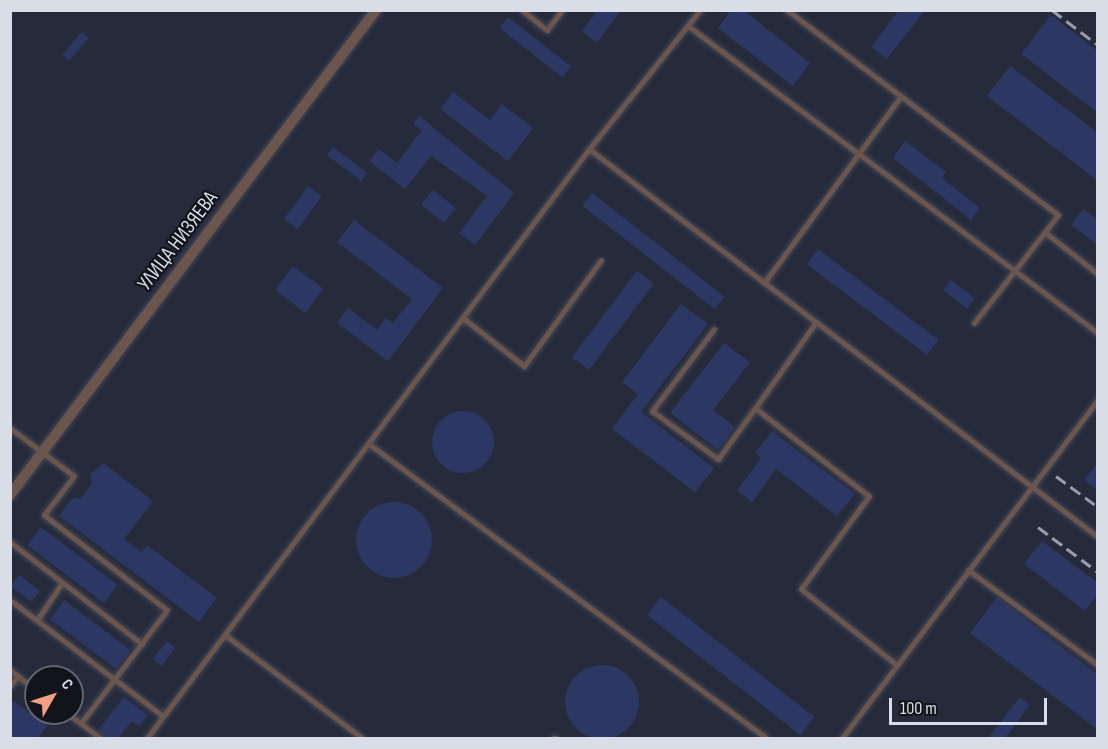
<!DOCTYPE html>
<html>
<head>
<meta charset="utf-8">
<style>
	body { margin:0 }
	#map { position:relative; width:1108px; height:749px; overflow:hidden; background:#262b3b; font-family:"Sofia Sans Condensed",sans-serif }
	div>[style] { position:absolute }
	[style*='--x'] { left:calc(var(--x)*1px); top:calc(var(--y)*1px); width:calc(var(--w)*1px); rotate:calc(var(--a)*1deg) }
	.building>* { inset:0; background:#2c3763; transform-origin:0 0 }
	.round { border-radius:50% }
	.roads { filter:drop-shadow(0 0 2px #434757) drop-shadow(0 0 2px #434757) }
	.lane>* { height:5px; margin:-2.5px; padding:0 2.5px; transform-origin:2.5px; border-radius:2.5px; background:#6c554c }
	.street>* { height:10px; margin:-5px; padding:0 5px; transform-origin:5px; border-radius:5px; background:#6c554c }
	.rail>* { height:3px; margin-top:-1.5px; transform-origin:0; background:repeating-linear-gradient(90deg,#989da9 0 12px,transparent 0 18px) }
	span { translate:-50% -50%; white-space:nowrap; text-align:center; line-height:1.15; -webkit-text-stroke:4.5px #11141b; paint-order:stroke }
	.street-label { font-size:21px; color:#d9dde8 }
	.frame { position:absolute; inset:0; border:12px solid #d9dde8; pointer-events:none }
	.north { position:absolute; left:24px; top:665px; width:60px; height:60px; box-sizing:border-box; background:#11141b; border:2px solid #61646d; border-radius:50%; rotate:51deg; font-size:16px; font-weight:700; line-height:24px; text-align:center; color:#d9dde8 }
	.north::after { content:''; display:block; margin:auto; width:21px; height:27px; background:#f2a07f; clip-path:polygon(50% 0,100% 100%,50% 72%,0 100%) }
	.scale { position:absolute; left:889px; top:698px; width:158px; height:27px; box-sizing:border-box; border:3px solid #d9dde8; border-top:0; padding-left:8px; font-size:18px; line-height:21px; white-space:nowrap; color:#d9dde8; -webkit-text-stroke:4px #11141b; paint-order:stroke }
</style>
</head>
<body>
<div id="map">
	<div class="building">
		<i style="clip-path:polygon(598px 10px,621px 10px,597px 43px,582px 31px)"></i>
		<i style="clip-path:polygon(731px 10px,743px 10px,810px 63px,793px 86px,718px 28px)"></i>
		<i style="clip-path:polygon(899px 10px,925px 10px,887px 59px,871px 47px)"></i>
		<i style="clip-path:polygon(1051px 15px,1098px 51px,1098px 113px,1021px 54px)"></i>
		<i style="left:508px;top:17px;width:80px;height:14px;rotate:38deg"></i>
		<i style="left:82px;top:32px;width:9px;height:30px;rotate:41deg"></i>
		<i style="clip-path:polygon(1010px 66px,1098px 133px,1098px 181px,987px 96px)"></i>
		<i style="clip-path:polygon(453px 92px,490px 120px,502px 104px,533px 128px,508px 161px,440px 109px)"></i>
		<i style="clip-path:polygon(419px 116px,514px 193px,475px 245px,459px 233px,487px 196px,431px 156px,405px 189px,369px 161px,379px 149px,397px 163px,422px 130px,413px 124px)"></i>
		<i style="clip-path:polygon(905px 141px,946px 172px,942px 178px,980px 208px,971px 220px,893px 158px)"></i>
		<i style="left:333px;top:147px;width:43px;height:10px;rotate:37deg"></i>
		<i style="left:308px;top:186px;width:17px;height:41px;rotate:36deg"></i>
		<i style="left:433px;top:190px;width:29px;height:19px;rotate:38deg"></i>
		<i style="left:592px;top:193px;width:168px;height:16px;rotate:38deg"></i>
		<i style="clip-path:polygon(1083px 209px,1098px 220px,1098px 245px,1071px 225px)"></i>
		<i style="clip-path:polygon(354px 220px,443px 288px,388px 361px,337px 323px,348px 308px,377px 330px,386px 318px,393px 323px,412px 299px,337px 242px)"></i>
		<i style="left:818px;top:249px;width:151px;height:19px;rotate:37deg"></i>
		<i style="left:293px;top:266px;width:38px;height:30px;rotate:37deg"></i>
		<i style="left:637px;top:271px;width:21px;height:108px;rotate:37deg"></i>
		<i style="left:951px;top:280px;width:30px;height:13px;rotate:37deg"></i>
		<i style="clip-path:polygon(681px 304px,708px 324px,641px 412px,714px 468px,695px 492px,612px 429px,638px 394px,622px 382px)"></i>
		<i style="clip-path:polygon(724px 343px,750px 362px,713px 410px,735px 427px,718px 450px,670px 413px)"></i>
		<i class="round" style="left:432px;top:411px;width:62px;height:62px"></i>
		<i style="clip-path:polygon(772px 431px,855px 494px,837px 516px,776px 469px,752px 502px,737px 490px,761px 458px,755px 453px)"></i>
		<i style="clip-path:polygon(1098px 462px,1098px 491px,1084px 480px)"></i>
		<i style="clip-path:polygon(103px 463px,153px 501px,124px 539px,141px 552px,147px 545px,217px 598px,199px 622px,59px 516px,69px 502px,76px 497px,80px 500px,92px 483px,90px 474px)"></i>
		<i class="round" style="left:356px;top:502px;width:76px;height:76px"></i>
		<i style="left:41px;top:527px;width:96px;height:23px;rotate:37deg"></i>
		<i style="clip-path:polygon(1042px 541px,1098px 583px,1098px 594px,1085px 611px,1024px 564px)"></i>
		<i style="left:19px;top:575px;width:26px;height:14px;rotate:37deg"></i>
		<i style="left:661px;top:597px;width:195px;height:23px;rotate:38deg"></i>
		<i style="clip-path:polygon(997px 597px,1098px 675px,1098px 730px,970px 633px)"></i>
		<i style="left:64px;top:600px;width:83px;height:24px;rotate:37deg"></i>
		<i style="left:167px;top:641px;width:11px;height:23px;rotate:38deg"></i>
		<i class="round" style="left:565px;top:665px;width:74px;height:74px"></i>
		<i style="clip-path:polygon(124px 697px,148px 715px,139px 726px,132px 721px,118px 738px,105px 738px,98px 730px)"></i>
		<i style="clip-path:polygon(1020px 697px,1030px 705px,1005px 738px,988px 738px)"></i>
		<i style="clip-path:polygon(14px 701px,47px 726px,38px 738px,10px 738px,10px 706px)"></i>
	</div>
	<div class="roads">
		<div class="lane">
			<i style="--x:522;--y:10;--w:32;--a:39"></i>
			<i style="--x:547;--y:30;--w:25;--a:-53"></i>
			<i style="--x:787;--y:10;--w:340;--a:37.1"></i>
			<i style="--x:1058;--y:215;--w:137;--a:127.9"></i>
			<i style="--x:688;--y:26;--w:512;--a:36.83"></i>
			<i style="--x:589;--y:149;--w:640;--a:37.32"></i>
			<i style="--x:1046;--y:233;--w:66;--a:38.3"></i>
			<i style="--x:764;--y:283;--w:230;--a:-53.8"></i>
			<i style="--x:463;--y:318;--w:78;--a:38.2"></i>
			<i style="--x:524;--y:366;--w:131;--a:-54"></i>
			<i style="--x:816;--y:322;--w:105;--a:125.3"></i>
			<i style="--x:755;--y:408;--w:144;--a:37.7"></i>
			<i style="--x:869;--y:496;--w:115;--a:126.2"></i>
			<i style="--x:801;--y:589;--w:122;--a:38.4"></i>
			<i style="--x:714;--y:329;--w:103;--a:127.1"></i>
			<i style="--x:652;--y:411;--w:82;--a:36"></i>
			<i style="--x:718;--y:459;--w:63;--a:-54"></i>
			<i style="--x:10;--y:428;--w:80;--a:36.9"></i>
			<i style="--x:74;--y:476;--w:49;--a:127.6"></i>
			<i style="--x:44;--y:515;--w:155;--a:37.7"></i>
			<i style="--x:167;--y:610;--w:142;--a:127.3"></i>
			<i style="--x:369;--y:444;--w:495;--a:36.5"></i>
			<i style="--x:10;--y:542;--w:167;--a:37.7"></i>
			<i style="--x:968;--y:570;--w:161;--a:36.2"></i>
			<i style="--x:10;--y:600;--w:192;--a:37.2"></i>
			<i style="--x:37;--y:620;--w:45;--a:-56"></i>
			<i style="--x:225;--y:635;--w:171;--a:36.9"></i>
			<i style="--x:10;--y:670;--w:33;--a:38"></i>
			<i style="--x:10;--y:686;--w:13;--a:-51"></i>
			<i style="--x:67;--y:713;--w:41;--a:37.1"></i>
			<i style="--x:147;--y:738;--w:736;--a:-53.11"></i>
			<i style="--x:589;--y:149;--w:178;--a:-51.4"></i>
			<i style="--x:553;--y:738;--w:3;--a:0"></i>
			<i style="--x:842;--y:738;--w:425;--a:-52.9"></i>
		</div>
		<div class="street">
			<i style="--x:10;--y:495;--w:608;--a:-52.96"></i>
		</div>
	</div>
	<div class="rail">
		<i style="--x:1052;--y:10;--w:58;--a:37.3"></i>
		<i style="--x:1056;--y:476;--w:52;--a:36.4"></i>
		<i style="--x:1038;--y:527;--w:75;--a:36.9"></i>
	</div>
	<div class="street-label">
		<span style="left:178px;top:241px;rotate:-53deg">УЛИЦА НИЗЯЕВА</span>
	</div>
	<div class="frame"></div>
	<div class="north">С</div>
	<div class="scale">100 m</div>
</div>
</body>
</html>
